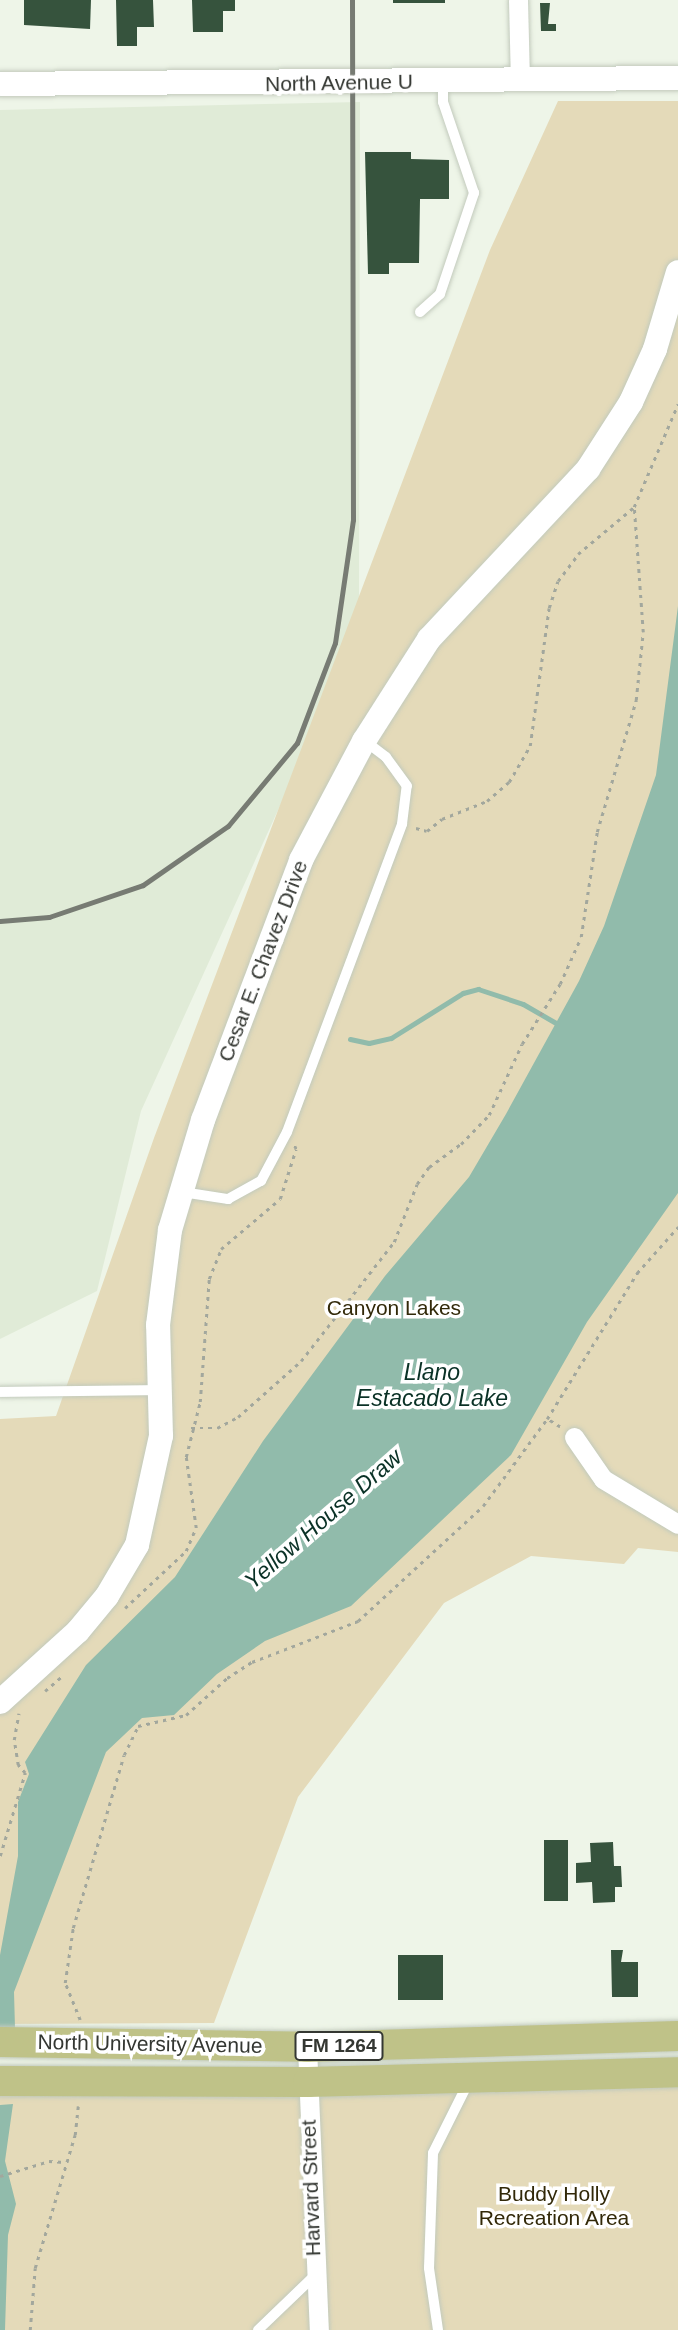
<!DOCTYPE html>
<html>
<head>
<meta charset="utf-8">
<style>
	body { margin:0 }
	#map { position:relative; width:678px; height:2330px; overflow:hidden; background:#eef5e8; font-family:Arial,sans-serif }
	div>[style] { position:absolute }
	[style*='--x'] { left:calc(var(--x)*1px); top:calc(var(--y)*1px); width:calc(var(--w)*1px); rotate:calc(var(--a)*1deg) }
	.built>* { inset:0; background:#e0ebd7 }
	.green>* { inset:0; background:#e4dab9; transform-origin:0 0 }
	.water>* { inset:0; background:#91bbab }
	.stream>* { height:5px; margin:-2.5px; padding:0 2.5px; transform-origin:2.5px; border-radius:2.5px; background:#91bbab }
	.building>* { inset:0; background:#36533d; transform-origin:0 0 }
	.path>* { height:2.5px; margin-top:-1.25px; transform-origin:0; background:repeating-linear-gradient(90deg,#a2a79d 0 3.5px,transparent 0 8.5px) }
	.roads { filter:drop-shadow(0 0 2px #c2cabc) drop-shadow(0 0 2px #c2cabc) }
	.service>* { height:10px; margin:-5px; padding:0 5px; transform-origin:5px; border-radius:5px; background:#fff }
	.minor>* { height:19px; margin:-9.5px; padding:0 9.5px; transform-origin:9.5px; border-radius:9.5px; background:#fff }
	.tertiary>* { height:24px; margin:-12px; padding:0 12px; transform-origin:12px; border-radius:12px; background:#fff }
	.primary>* { height:30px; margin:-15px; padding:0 15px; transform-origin:15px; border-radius:15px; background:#bfc288 }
	.rail>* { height:5px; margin:-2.5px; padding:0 2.5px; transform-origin:2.5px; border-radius:2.5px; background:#777b73 }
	span { translate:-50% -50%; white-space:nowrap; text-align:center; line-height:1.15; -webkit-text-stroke:7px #fff; paint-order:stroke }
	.shield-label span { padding:2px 5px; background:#fff; border:2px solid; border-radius:5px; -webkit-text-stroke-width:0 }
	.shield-label { font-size:19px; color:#343732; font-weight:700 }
	.street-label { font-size:21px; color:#343732 }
	.park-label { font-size:21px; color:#322909 }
	.water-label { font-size:23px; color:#0a3126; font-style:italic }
</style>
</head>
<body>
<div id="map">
	<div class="built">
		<i style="clip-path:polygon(360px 102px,359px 599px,284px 797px,141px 1111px,97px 1291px,0 1339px,0 110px)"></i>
	</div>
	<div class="green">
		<i style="clip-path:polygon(558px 101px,678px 101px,678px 1552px,638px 1548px,624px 1564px,531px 1556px,444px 1603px,298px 1797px,214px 2023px,0 2024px,0 1419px,56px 1416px,154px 1138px,490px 250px)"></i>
		<i style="left:678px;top:2081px;width:249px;height:678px;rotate:90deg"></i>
	</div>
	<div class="water">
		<i style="clip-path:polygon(678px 606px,678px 1193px,587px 1322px,511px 1455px,351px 1606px,265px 1641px,217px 1674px,174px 1715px,142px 1718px,106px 1752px,14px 1992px,15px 2028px,0 2028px,0 1955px,18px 1856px,18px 1802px,29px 1774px,25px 1762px,86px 1665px,175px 1577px,263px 1441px,385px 1276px,469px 1177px,506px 1114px,579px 981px,604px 926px,656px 775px)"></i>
		<i style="clip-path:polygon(13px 2104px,5px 2161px,16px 2204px,8px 2235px,5px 2330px,0 2330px,0 2105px)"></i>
	</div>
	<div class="stream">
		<i style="--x:350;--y:1039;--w:19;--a:12"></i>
		<i style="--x:369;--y:1043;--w:23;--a:-13"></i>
		<i style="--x:391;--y:1038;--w:85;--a:-32"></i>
		<i style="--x:463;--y:993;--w:16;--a:-15"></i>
		<i style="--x:478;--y:989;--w:47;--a:18.4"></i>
		<i style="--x:523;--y:1004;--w:38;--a:30"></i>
	</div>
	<div class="building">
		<i style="clip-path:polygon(24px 0,91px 0,90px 29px,24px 25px)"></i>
		<i style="clip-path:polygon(116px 0,153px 0,154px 27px,137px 27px,137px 46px,117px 46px)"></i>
		<i style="clip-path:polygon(192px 0,235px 0,235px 11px,223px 11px,223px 32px,193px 32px)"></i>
		<i style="left:393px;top:0;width:52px;height:3px"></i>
		<i style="clip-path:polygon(540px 3px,550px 3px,548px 24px,556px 24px,556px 31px,541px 31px)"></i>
		<i style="clip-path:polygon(365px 152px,411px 152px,411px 159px,449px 160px,449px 199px,420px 199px,419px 263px,389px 263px,389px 274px,368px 274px)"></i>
		<i style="left:568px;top:1840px;width:61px;height:24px;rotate:90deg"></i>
		<i style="clip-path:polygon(613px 1842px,614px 1866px,621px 1866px,622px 1887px,615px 1887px,615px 1902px,593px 1903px,592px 1882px,576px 1883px,576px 1863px,591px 1862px,590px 1843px)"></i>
		<i style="clip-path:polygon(611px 1950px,623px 1950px,621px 1962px,638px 1962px,638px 1997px,612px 1997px)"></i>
		<i style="left:398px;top:1955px;width:45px;height:45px"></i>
	</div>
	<div class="path">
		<i style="--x:416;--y:828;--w:11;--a:15"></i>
		<i style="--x:427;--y:831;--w:19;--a:-39"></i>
		<i style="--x:442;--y:819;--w:48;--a:-21.8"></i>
		<i style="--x:487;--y:801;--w:29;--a:-41"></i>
		<i style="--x:509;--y:782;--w:42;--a:-59.7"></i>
		<i style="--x:530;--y:746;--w:139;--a:-82.2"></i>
		<i style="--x:549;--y:608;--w:28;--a:-72"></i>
		<i style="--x:558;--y:581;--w:34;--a:-53"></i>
		<i style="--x:578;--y:554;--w:73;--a:-40"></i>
		<i style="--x:634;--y:507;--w:112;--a:-66.9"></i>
		<i style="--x:560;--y:1427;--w:15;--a:-148"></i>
		<i style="--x:547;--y:1419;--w:172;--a:-58.3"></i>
		<i style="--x:637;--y:1273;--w:62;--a:-48.3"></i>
		<i style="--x:191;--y:1428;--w:26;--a:0"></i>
		<i style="--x:217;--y:1428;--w:24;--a:-28"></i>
		<i style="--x:238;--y:1417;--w:84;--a:-41.6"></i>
		<i style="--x:301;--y:1361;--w:151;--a:-52"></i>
		<i style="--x:394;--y:1242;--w:62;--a:-68.4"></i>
		<i style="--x:417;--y:1184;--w:21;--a:-55"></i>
		<i style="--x:429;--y:1167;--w:39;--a:-36"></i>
		<i style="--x:461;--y:1144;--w:40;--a:-46"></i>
		<i style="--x:489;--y:1115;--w:78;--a:-65.1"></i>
		<i style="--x:522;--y:1044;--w:71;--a:-57.7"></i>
		<i style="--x:560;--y:984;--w:51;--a:-65.9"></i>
		<i style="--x:581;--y:937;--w:106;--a:-81.3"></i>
		<i style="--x:597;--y:832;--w:138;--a:-73.5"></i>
		<i style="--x:636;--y:700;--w:68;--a:-84.1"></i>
		<i style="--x:643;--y:632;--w:125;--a:-94.1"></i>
		<i style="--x:125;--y:1608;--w:83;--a:-43.1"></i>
		<i style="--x:186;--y:1551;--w:25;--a:-67"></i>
		<i style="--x:196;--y:1528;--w:72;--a:-98"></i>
		<i style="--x:186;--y:1457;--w:57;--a:-75.7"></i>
		<i style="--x:200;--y:1402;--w:123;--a:-85.8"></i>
		<i style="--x:209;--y:1279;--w:32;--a:-68"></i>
		<i style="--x:221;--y:1249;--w:77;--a:-40.3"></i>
		<i style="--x:280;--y:1199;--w:52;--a:-72.3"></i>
		<i style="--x:296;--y:1149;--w:4;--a:-117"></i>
		<i style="--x:45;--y:1691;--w:21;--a:-41"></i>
		<i style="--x:0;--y:1856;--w:87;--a:-73.2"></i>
		<i style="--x:25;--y:1773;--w:11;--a:-131"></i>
		<i style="--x:18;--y:1765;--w:25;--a:-99"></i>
		<i style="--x:14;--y:1740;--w:27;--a:-80"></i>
		<i style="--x:80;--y:2020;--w:40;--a:-112"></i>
		<i style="--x:65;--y:1983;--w:56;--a:-81.7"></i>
		<i style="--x:73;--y:1928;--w:180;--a:-73.6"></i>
		<i style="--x:124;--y:1755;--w:32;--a:-64"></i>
		<i style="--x:138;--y:1726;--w:49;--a:-12.9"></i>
		<i style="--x:186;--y:1715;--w:55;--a:-42.1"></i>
		<i style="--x:227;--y:1678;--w:30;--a:-33"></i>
		<i style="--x:252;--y:1662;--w:114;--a:-21.1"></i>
		<i style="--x:358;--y:1621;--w:170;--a:-42.6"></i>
		<i style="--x:483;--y:1506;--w:108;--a:-53.7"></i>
		<i style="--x:0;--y:2176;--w:51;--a:-17"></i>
		<i style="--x:49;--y:2161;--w:15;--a:4"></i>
		<i style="--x:30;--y:2330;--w:62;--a:-85.4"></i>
		<i style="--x:35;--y:2268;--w:139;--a:-73.3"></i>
		<i style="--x:75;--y:2135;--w:29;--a:-84"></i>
	</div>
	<div class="roads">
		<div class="service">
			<i style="--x:420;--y:312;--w:27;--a:-42"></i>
			<i style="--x:440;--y:294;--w:107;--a:-71.4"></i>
			<i style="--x:474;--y:193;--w:96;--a:-108.8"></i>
			<i style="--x:443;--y:102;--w:21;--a:-90"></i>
			<i style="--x:182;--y:1192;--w:47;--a:8.7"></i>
			<i style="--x:228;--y:1199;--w:38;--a:-29"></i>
			<i style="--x:261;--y:1181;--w:55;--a:-62"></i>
			<i style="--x:287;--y:1132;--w:329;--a:-69.5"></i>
			<i style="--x:402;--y:824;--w:38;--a:-83"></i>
			<i style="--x:407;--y:786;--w:36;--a:-126"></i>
			<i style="--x:386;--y:757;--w:26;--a:-143"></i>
			<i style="--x:0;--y:1392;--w:159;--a:-0.7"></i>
			<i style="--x:258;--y:2330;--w:76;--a:-43.9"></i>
			<i style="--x:438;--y:2330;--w:63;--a:-98.3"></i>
			<i style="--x:429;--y:2268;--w:115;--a:-88"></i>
			<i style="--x:433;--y:2153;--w:78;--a:-63.4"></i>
		</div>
		<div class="minor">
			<i style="--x:518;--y:0;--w:80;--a:88.6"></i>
			<i style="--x:574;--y:1437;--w:51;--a:55.4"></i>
			<i style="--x:603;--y:1479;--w:87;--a:31"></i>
			<i style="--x:307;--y:2047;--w:283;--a:87.6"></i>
		</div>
		<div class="tertiary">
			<i style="--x:0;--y:84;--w:678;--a:-0.51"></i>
			<i style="--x:0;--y:1702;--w:105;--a:-42.3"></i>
			<i style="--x:78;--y:1631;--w:45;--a:-50.4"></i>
			<i style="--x:107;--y:1596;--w:59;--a:-59.5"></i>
			<i style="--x:137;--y:1545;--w:112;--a:-77.6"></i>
			<i style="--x:161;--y:1436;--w:111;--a:-91.5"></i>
			<i style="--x:158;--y:1325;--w:96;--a:-82.8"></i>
			<i style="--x:170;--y:1230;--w:115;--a:-73.3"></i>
			<i style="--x:203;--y:1120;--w:278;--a:-69.3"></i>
			<i style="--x:301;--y:860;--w:135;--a:-62.1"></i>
			<i style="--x:364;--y:741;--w:121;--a:-57.5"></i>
			<i style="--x:429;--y:639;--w:233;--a:-46.9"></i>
			<i style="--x:588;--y:469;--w:80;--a:-57.3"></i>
			<i style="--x:631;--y:402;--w:58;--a:-65.6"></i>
			<i style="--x:655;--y:349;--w:80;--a:-73.4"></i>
		</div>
		<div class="primary">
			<i style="--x:0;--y:2042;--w:307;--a:0.9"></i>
			<i style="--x:307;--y:2047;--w:371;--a:-1.7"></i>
			<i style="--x:0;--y:2081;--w:308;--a:0.2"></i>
			<i style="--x:308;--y:2082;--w:370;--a:-1.5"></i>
		</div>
	</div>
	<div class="rail">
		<i style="--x:0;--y:921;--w:49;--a:-4.7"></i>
		<i style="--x:49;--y:917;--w:99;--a:-18.8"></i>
		<i style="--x:143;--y:885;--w:103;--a:-34.8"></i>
		<i style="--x:228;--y:826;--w:108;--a:-50.3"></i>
		<i style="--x:297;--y:743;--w:107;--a:-69.2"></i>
		<i style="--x:335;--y:643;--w:124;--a:-81.7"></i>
		<i style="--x:353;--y:520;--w:520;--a:-90.11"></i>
	</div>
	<div class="shield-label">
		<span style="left:339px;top:2046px">FM 1264</span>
	</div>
	<div class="street-label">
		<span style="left:339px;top:83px;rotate:-1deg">North Avenue U</span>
		<span style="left:263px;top:961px;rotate:-69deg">Cesar E. Chavez Drive</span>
		<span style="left:150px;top:2044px;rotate:1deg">North University Avenue</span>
		<span style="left:311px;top:2188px;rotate:-92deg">Harvard Street</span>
	</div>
	<div class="park-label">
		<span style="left:394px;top:1308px">Canyon Lakes</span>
		<span style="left:554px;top:2206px">Buddy Holly<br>Recreation Area</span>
	</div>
	<div class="water-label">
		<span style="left:432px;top:1385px">Llano<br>Estacado Lake</span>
		<span style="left:323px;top:1519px;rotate:-41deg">Yellow House Draw</span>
	</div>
</div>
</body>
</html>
